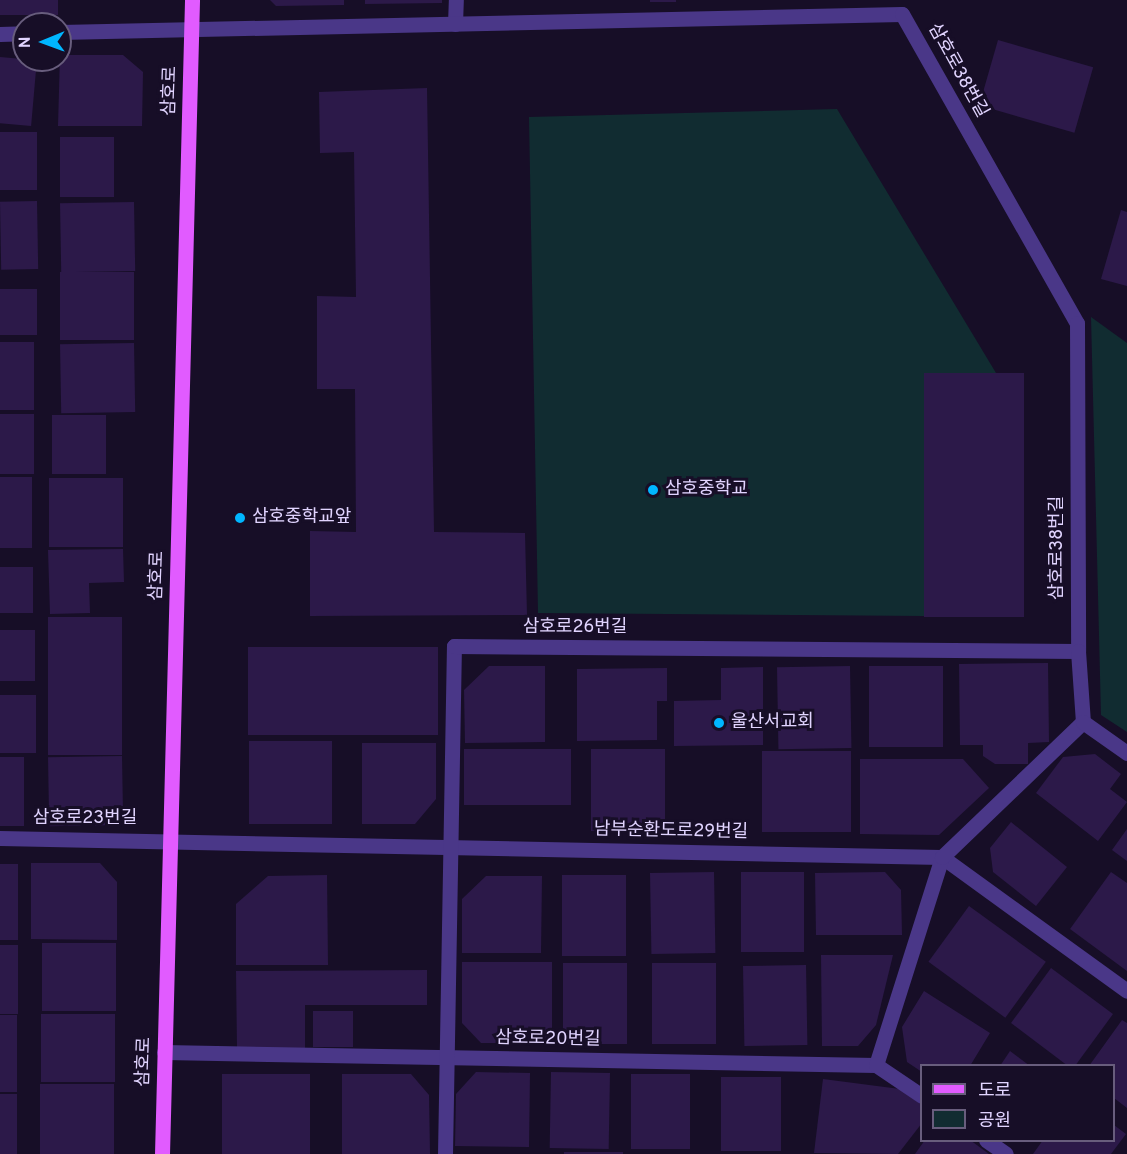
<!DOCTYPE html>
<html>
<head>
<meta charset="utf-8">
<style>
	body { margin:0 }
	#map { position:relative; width:1127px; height:1154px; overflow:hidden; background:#170e27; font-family:Overpass,"Noto Sans KR",sans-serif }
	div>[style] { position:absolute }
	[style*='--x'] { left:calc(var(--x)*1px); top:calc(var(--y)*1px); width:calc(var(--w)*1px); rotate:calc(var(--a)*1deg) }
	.green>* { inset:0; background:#112c31 }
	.building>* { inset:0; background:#2c1949; transform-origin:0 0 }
	.minor>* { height:15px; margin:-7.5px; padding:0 7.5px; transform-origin:7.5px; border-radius:7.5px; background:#4a3788 }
	.major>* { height:15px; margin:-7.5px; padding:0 7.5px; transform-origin:7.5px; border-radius:7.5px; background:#e15bff }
	.dots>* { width:16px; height:16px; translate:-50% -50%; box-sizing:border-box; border:3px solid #170e27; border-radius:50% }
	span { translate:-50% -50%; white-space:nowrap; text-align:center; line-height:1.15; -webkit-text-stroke:6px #170e27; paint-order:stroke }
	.street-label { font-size:18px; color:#e1d4ff }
	.poi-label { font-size:18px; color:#e1d4ff }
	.left { translate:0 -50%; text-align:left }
	.legend { position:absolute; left:920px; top:1064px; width:195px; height:78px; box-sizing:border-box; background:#170e27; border:2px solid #685d7d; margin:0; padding:8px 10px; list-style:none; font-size:18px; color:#e1d4ff }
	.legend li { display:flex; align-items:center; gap:12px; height:30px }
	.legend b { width:30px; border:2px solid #685d7d }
	.north { position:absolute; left:12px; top:12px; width:60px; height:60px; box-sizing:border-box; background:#170e27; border:2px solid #685d7d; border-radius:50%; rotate:269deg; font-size:16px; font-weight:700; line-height:24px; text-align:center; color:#e1d4ff }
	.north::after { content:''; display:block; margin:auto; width:21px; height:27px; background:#00b6ff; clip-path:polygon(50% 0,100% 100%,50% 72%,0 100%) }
</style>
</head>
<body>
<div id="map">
	<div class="green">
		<i style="clip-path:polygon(837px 109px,996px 373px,924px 374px,925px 616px,538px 613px,529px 117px)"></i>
		<i style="clip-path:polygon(1091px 317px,1127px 343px,1127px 732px,1101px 715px)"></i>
	</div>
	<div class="building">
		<i style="left:0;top:0;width:58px;height:15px"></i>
		<i style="clip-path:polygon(270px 0,344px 0,344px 5px,276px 6px)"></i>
		<i style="clip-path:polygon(365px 0,442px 0,442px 3px,365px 4px)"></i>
		<i style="left:650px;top:0;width:26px;height:2px"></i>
		<i style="left:998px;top:40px;width:99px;height:68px;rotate:16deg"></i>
		<i style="clip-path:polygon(60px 55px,123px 55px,143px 72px,142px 126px,58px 126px)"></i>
		<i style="left:0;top:57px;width:37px;height:66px;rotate:5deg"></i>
		<i style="clip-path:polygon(427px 88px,434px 532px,525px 533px,527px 615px,310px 616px,310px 531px,356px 532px,355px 389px,317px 389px,317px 296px,356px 297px,354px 152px,320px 153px,319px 92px)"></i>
		<i style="left:0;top:132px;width:37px;height:58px"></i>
		<i style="left:60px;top:137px;width:54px;height:60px"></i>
		<i style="left:37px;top:201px;width:68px;height:37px;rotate:89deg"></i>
		<i style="left:134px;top:202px;width:69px;height:74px;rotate:89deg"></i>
		<i style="clip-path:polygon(1121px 210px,1127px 212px,1127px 286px,1101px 279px)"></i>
		<i style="left:134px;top:272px;width:68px;height:74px;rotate:90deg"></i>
		<i style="left:0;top:289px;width:37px;height:46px"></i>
		<i style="left:0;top:342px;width:34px;height:68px"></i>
		<i style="left:134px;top:343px;width:69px;height:74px;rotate:89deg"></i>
		<i style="left:1024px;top:373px;width:244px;height:100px;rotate:90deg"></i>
		<i style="left:0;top:414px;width:34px;height:60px"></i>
		<i style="left:52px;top:415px;width:54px;height:59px"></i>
		<i style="left:0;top:477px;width:32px;height:71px"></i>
		<i style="left:49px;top:478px;width:74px;height:69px"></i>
		<i style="clip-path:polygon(123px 549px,124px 582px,89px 583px,90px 613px,50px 614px,48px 550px)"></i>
		<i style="left:0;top:567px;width:33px;height:46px"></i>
		<i style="left:48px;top:617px;width:74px;height:69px"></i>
		<i style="left:35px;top:630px;width:51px;height:35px;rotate:90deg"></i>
		<i style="left:248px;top:647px;width:190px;height:88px"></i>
		<i style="clip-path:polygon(1048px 663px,1049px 742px,1028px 743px,1028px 764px,995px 764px,983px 756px,983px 745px,960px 745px,959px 664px)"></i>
		<i style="clip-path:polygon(489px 666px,545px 666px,545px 742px,465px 743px,464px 690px)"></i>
		<i style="left:850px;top:666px;width:82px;height:73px;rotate:89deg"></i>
		<i style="left:943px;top:666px;width:81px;height:74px;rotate:90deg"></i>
		<i style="clip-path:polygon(763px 667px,763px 745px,674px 746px,674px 701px,721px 700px,721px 668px)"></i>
		<i style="clip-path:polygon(667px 668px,667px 701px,657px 701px,657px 740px,577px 741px,577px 669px)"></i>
		<i style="left:122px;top:686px;width:69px;height:74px;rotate:90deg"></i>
		<i style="left:0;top:695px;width:36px;height:58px"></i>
		<i style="left:249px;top:741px;width:83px;height:83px"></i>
		<i style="clip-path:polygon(362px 743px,436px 743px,436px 799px,415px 824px,362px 824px)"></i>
		<i style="left:571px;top:749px;width:56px;height:107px;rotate:90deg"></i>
		<i style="left:665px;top:749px;width:82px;height:74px;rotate:90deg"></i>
		<i style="left:762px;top:751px;width:89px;height:81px"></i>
		<i style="clip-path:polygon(1095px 754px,1121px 774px,1110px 789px,1127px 802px,1098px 841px,1036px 793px,1063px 757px)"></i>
		<i style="left:122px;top:756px;width:69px;height:74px;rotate:89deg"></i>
		<i style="left:0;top:757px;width:24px;height:69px"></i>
		<i style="clip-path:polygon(860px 759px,963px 759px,989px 788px,939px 835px,860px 834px)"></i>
		<i style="clip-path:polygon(1011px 822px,1067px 867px,1036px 906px,993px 872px,990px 848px)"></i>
		<i style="clip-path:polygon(1127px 829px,1127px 861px,1112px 850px)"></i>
		<i style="clip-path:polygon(31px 863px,100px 863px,117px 882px,117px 940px,31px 939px)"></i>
		<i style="left:0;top:864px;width:18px;height:76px"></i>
		<i style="left:714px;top:872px;width:81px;height:64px;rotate:89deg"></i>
		<i style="left:741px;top:872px;width:63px;height:80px"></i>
		<i style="clip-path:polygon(885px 872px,901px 890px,902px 935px,816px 935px,815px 873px)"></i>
		<i style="clip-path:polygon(1111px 872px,1127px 883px,1127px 971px,1070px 929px)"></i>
		<i style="clip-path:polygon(327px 875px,328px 965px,236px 965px,236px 904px,268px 876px)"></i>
		<i style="left:562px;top:875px;width:64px;height:81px"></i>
		<i style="clip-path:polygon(486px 876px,542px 876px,541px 953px,462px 953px,462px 899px)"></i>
		<i style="left:969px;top:906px;width:95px;height:69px;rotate:36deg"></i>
		<i style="left:116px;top:943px;width:68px;height:74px;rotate:90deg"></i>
		<i style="left:0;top:945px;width:18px;height:69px"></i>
		<i style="clip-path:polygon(821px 955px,893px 955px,876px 1025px,858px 1046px,822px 1046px)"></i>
		<i style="clip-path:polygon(462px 962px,552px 962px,552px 1043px,481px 1043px,462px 1023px)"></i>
		<i style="left:563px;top:963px;width:64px;height:81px"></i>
		<i style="left:652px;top:963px;width:64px;height:81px"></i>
		<i style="left:806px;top:965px;width:80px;height:63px;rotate:89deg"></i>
		<i style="clip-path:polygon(1051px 968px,1113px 1014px,1075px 1066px,1068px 1066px,1011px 1023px)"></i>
		<i style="clip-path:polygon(427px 970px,427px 1005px,305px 1005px,305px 1048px,237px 1048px,236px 971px)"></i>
		<i style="clip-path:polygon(924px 991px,990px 1033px,970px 1066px,922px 1066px,922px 1072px,907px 1062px,902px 1027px)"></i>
		<i style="left:313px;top:1011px;width:40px;height:36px"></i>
		<i style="left:41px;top:1014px;width:74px;height:68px"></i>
		<i style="left:0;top:1015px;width:17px;height:77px"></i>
		<i style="clip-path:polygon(1122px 1020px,1127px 1023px,1127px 1108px,1114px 1098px,1114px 1066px,1089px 1066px)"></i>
		<i style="clip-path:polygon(1010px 1051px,1030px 1066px,1000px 1066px)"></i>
		<i style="clip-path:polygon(476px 1072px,530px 1073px,529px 1147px,455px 1146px,456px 1094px)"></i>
		<i style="left:551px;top:1072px;width:59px;height:76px;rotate:1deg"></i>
		<i style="left:222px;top:1074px;width:88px;height:80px"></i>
		<i style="clip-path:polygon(342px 1074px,411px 1074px,429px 1095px,430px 1154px,342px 1154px)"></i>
		<i style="left:631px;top:1074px;width:59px;height:75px"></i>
		<i style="left:721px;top:1077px;width:60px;height:74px"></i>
		<i style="clip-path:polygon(823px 1079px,900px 1089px,922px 1105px,922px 1123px,898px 1154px,814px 1153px)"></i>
		<i style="left:40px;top:1084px;width:74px;height:70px"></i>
		<i style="left:0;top:1094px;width:17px;height:60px"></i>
		<i style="clip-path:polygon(1114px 1125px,1126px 1134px,1111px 1154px,1033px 1154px,1043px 1140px,1114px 1140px)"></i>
		<i style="clip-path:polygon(925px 1140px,970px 1140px,989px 1154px,915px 1154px)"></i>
		<i style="left:564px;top:1152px;width:59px;height:2px"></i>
	</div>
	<div class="minor">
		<i style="--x:455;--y:24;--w:24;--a:-88"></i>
		<i style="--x:60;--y:32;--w:842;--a:-1.22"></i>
		<i style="--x:902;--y:14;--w:355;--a:60.5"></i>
		<i style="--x:1077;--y:323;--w:328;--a:89.8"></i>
		<i style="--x:0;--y:34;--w:24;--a:-2"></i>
		<i style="--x:0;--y:838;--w:942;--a:1.16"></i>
		<i style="--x:942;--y:857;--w:228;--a:35.9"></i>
		<i style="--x:164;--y:1052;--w:712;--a:1.05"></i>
		<i style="--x:876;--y:1065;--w:55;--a:34"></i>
		<i style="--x:876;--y:1065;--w:218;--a:-72.4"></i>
		<i style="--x:942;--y:857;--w:195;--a:-43.8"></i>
		<i style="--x:986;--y:1140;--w:24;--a:35"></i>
		<i style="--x:445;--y:1154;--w:508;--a:-88.99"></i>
		<i style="--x:454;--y:646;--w:624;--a:0.46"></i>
		<i style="--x:1078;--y:651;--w:71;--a:86"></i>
		<i style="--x:1083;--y:722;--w:54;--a:35.2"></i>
	</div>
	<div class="major">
		<i style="--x:162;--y:1154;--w:1154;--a:-88.51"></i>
	</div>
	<div class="dots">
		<i style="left:653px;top:490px;background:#00b6ff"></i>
		<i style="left:240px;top:518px;background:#00b6ff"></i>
		<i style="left:719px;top:723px;background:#00b6ff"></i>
	</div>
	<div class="street-label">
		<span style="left:957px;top:71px;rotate:61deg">삼호로38번길</span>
		<span style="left:171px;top:91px;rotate:-88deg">삼호로</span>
		<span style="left:1058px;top:548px;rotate:-90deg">삼호로38번길</span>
		<span style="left:158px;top:576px;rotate:-88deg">삼호로</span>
		<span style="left:575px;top:628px">삼호로26번길</span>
		<span style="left:85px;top:819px">삼호로23번길</span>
		<span style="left:671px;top:832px;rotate:1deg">남부순환도로29번길</span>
		<span style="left:548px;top:1040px;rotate:1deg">삼호로20번길</span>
		<span style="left:145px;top:1062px;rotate:-88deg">삼호로</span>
	</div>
	<div class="poi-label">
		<span class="left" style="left:665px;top:490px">삼호중학교</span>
		<span class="left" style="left:252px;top:518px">삼호중학교앞</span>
		<span class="left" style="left:731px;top:723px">울산서교회</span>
	</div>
	<ul class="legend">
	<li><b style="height:8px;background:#e15bff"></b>도로</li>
	<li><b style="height:16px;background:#112c31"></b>공원</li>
	</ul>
	<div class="north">N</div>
</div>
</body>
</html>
